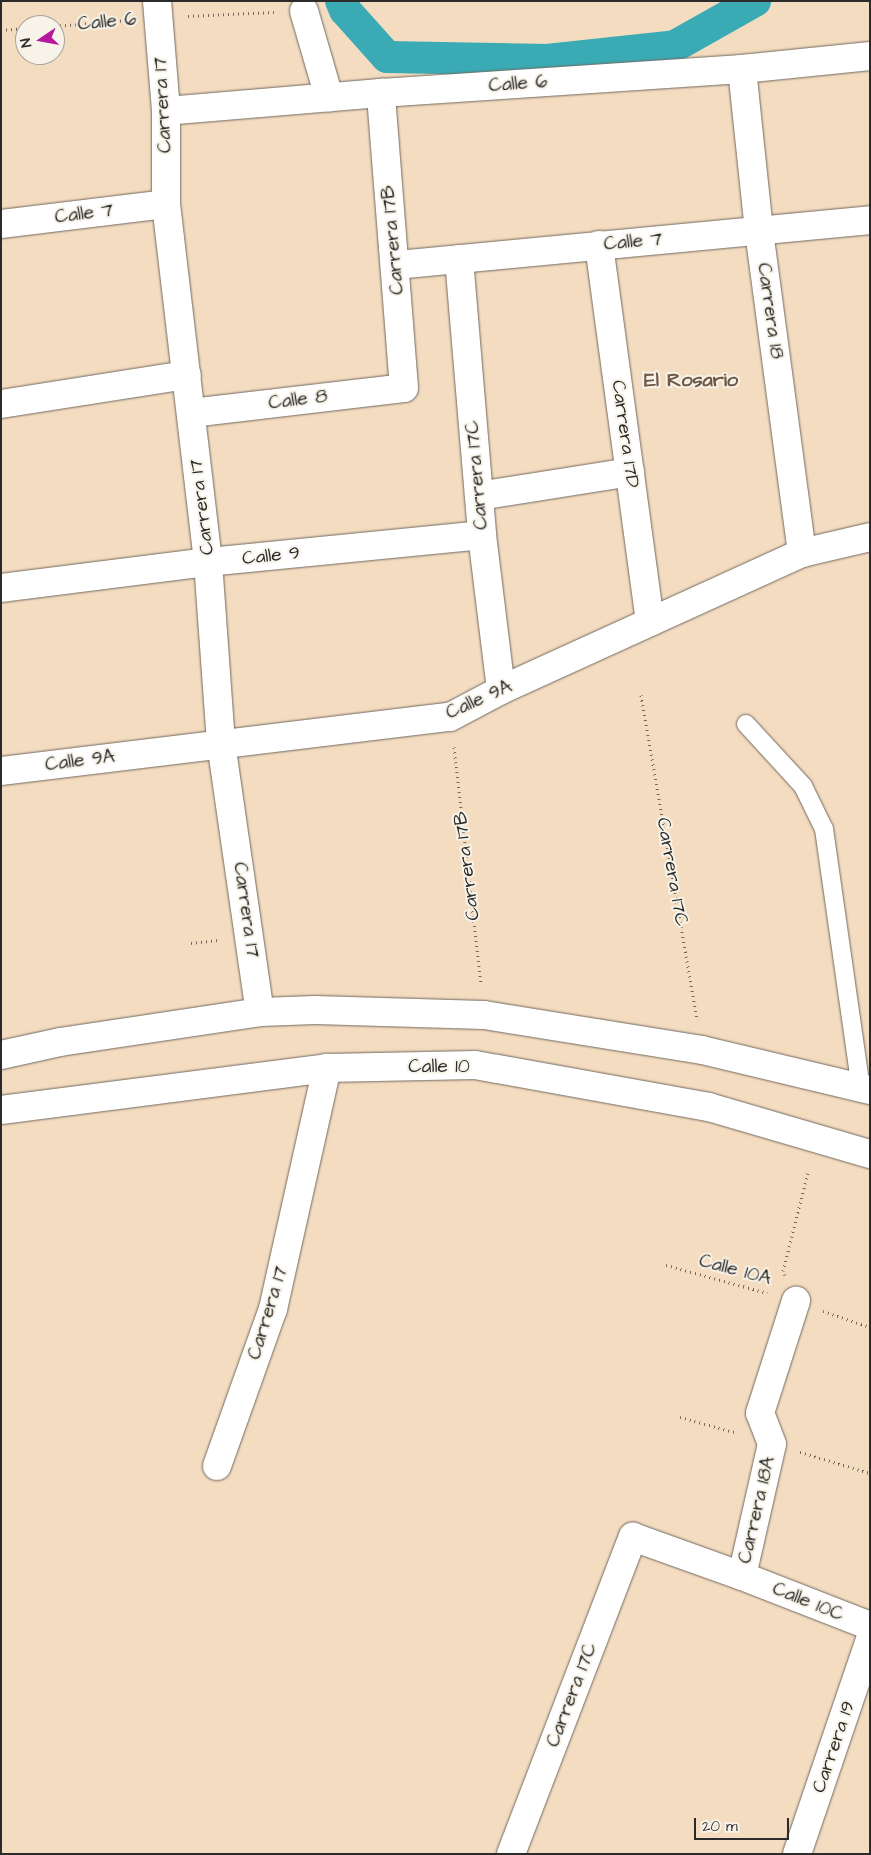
<!DOCTYPE html>
<html>
<head>
<meta charset="utf-8">
<style>
	body { margin:0 }
	#map { position:relative; width:871px; height:1855px; overflow:hidden; background:#f4dcc0; font-family:"Architects Daughter",sans-serif }
	div>[style] { position:absolute }
	[style*='--x'] { left:calc(var(--x)*1px); top:calc(var(--y)*1px); width:calc(var(--w)*1px); rotate:calc(var(--a)*1deg) }
	.canal>* { height:32px; margin:-16px; padding:0 16px; transform-origin:16px; border-radius:16px; background:#3aabb5 }
	.path>* { height:3px; margin-top:-1.5px; transform-origin:0; background:repeating-linear-gradient(90deg,#71695f 0 1px,transparent 0 5px) }
	.roads { filter:drop-shadow(0 0 1px #71695f) drop-shadow(0 0 1px #71695f) }
	.service>* { height:18px; margin:-9px; padding:0 9px; transform-origin:9px; border-radius:9px; background:#fff }
	.minor>* { height:28px; margin:-14px; padding:0 14px; transform-origin:14px; border-radius:14px; background:#fff }
	.secondary>* { height:28px; margin:-14px; padding:0 14px; transform-origin:14px; border-radius:14px; background:#fff }
	span { translate:-50% -50%; white-space:nowrap; text-align:center; line-height:1.15; -webkit-text-stroke:4px #f7f3e8; paint-order:stroke }
	.street-label { font-size:19px; color:#2b2b2b }
	.neighbourhood-label { font-size:20px; color:#6e5745; font-weight:700 }
	.frame { position:absolute; inset:0; border:2px solid #2b2b2b; pointer-events:none }
	.north { position:absolute; left:15px; top:15px; width:50px; height:50px; box-sizing:border-box; background:#f7f3e8; border:1px solid #a5a39c; border-radius:50%; rotate:258deg; font-size:14px; font-weight:700; line-height:20px; text-align:center; color:#2b2b2b }
	.north::after { content:''; display:block; margin:auto; width:18px; height:22px; background:#b5179e; clip-path:polygon(50% 0,100% 100%,50% 72%,0 100%) }
	.scale { position:absolute; left:694px; top:1818px; width:95px; height:22px; box-sizing:border-box; border:2px solid #2b2b2b; border-top:0; padding-left:6px; font-size:15px; line-height:18px; white-space:nowrap; color:#2b2b2b; -webkit-text-stroke:4px #f7f3e8; paint-order:stroke }
</style>
</head>
<body>
<div id="map">
	<div class="canal">
		<i style="--x:341;--y:1;--w:10;--a:66"></i>
		<i style="--x:345;--y:10;--w:63;--a:48.2"></i>
		<i style="--x:387;--y:57;--w:160;--a:1.1"></i>
		<i style="--x:547;--y:60;--w:129;--a:-6.2"></i>
		<i style="--x:675;--y:46;--w:92;--a:-29.4"></i>
	</div>
	<div class="path">
		<i style="--x:188;--y:16;--w:86;--a:-2.7"></i>
		<i style="--x:55;--y:26;--w:74;--a:-4.6"></i>
		<i style="--x:1;--y:30;--w:24;--a:-5"></i>
		<i style="--x:641;--y:695;--w:330;--a:80.2"></i>
		<i style="--x:454;--y:747;--w:239;--a:83.5"></i>
		<i style="--x:191;--y:943;--w:30;--a:-6"></i>
		<i style="--x:666;--y:1265;--w:105;--a:15.5"></i>
		<i style="--x:785;--y:1275;--w:4;--a:-117"></i>
		<i style="--x:783;--y:1271;--w:102;--a:-75.8"></i>
		<i style="--x:823;--y:1311;--w:50;--a:18.8"></i>
		<i style="--x:680;--y:1417;--w:56;--a:15.5"></i>
		<i style="--x:800;--y:1452;--w:73;--a:16.7"></i>
	</div>
	<div class="roads">
		<div class="service">
			<i style="--x:746;--y:724;--w:84;--a:47.4"></i>
			<i style="--x:803;--y:786;--w:48;--a:64"></i>
			<i style="--x:824;--y:829;--w:262;--a:81.9"></i>
		</div>
		<div class="minor">
			<i style="--x:157;--y:1;--w:110;--a:85.3"></i>
			<i style="--x:166;--y:111;--w:93;--a:90"></i>
			<i style="--x:166;--y:204;--w:360;--a:83.3"></i>
			<i style="--x:208;--y:562;--w:181;--a:85.9"></i>
			<i style="--x:221;--y:743;--w:272;--a:81.8"></i>
			<i style="--x:304;--y:11;--w:90;--a:73.8"></i>
			<i style="--x:742;--y:69;--w:163;--a:84"></i>
			<i style="--x:759;--y:231;--w:325;--a:82.4"></i>
			<i style="--x:166;--y:111;--w:216;--a:-4.8"></i>
			<i style="--x:381;--y:93;--w:362;--a:-3.8"></i>
			<i style="--x:742;--y:69;--w:129;--a:-5.8"></i>
			<i style="--x:1;--y:224;--w:166;--a:-6.9"></i>
			<i style="--x:599;--y:245;--w:380;--a:82.3"></i>
			<i style="--x:459;--y:259;--w:277;--a:85.2"></i>
			<i style="--x:482;--y:535;--w:156;--a:83"></i>
			<i style="--x:396;--y:265;--w:476;--a:-5.4"></i>
			<i style="--x:1;--y:404;--w:188;--a:-8.9"></i>
			<i style="--x:191;--y:413;--w:214;--a:-6.7"></i>
			<i style="--x:404;--y:388;--w:296;--a:-94.5"></i>
			<i style="--x:479;--y:496;--w:153;--a:-9"></i>
			<i style="--x:1;--y:588;--w:209;--a:-7.2"></i>
			<i style="--x:208;--y:562;--w:275;--a:-5.6"></i>
			<i style="--x:1;--y:771;--w:452;--a:-6.9"></i>
			<i style="--x:450;--y:717;--w:58;--a:-27.9"></i>
			<i style="--x:501;--y:690;--w:331;--a:-24.5"></i>
			<i style="--x:802;--y:553;--w:70;--a:-13.2"></i>
			<i style="--x:217;--y:1466;--w:167;--a:-70.4"></i>
			<i style="--x:273;--y:1309;--w:247;--a:-77.4"></i>
			<i style="--x:742;--y:1576;--w:135;--a:-77.2"></i>
			<i style="--x:772;--y:1444;--w:33;--a:-111"></i>
			<i style="--x:760;--y:1413;--w:118;--a:-72.2"></i>
			<i style="--x:511;--y:1854;--w:340;--a:-69"></i>
			<i style="--x:633;--y:1537;--w:116;--a:19.7"></i>
			<i style="--x:742;--y:1576;--w:137;--a:21.3"></i>
			<i style="--x:797;--y:1854;--w:227;--a:-71.2"></i>
		</div>
		<div class="secondary">
			<i style="--x:1;--y:1055;--w:60;--a:-12.4"></i>
			<i style="--x:60;--y:1042;--w:202;--a:-8.5"></i>
			<i style="--x:260;--y:1012;--w:55;--a:-2.1"></i>
			<i style="--x:315;--y:1010;--w:169;--a:1.7"></i>
			<i style="--x:484;--y:1015;--w:221;--a:9.1"></i>
			<i style="--x:702;--y:1050;--w:173;--a:13.4"></i>
			<i style="--x:1;--y:1110;--w:329;--a:-7.3"></i>
			<i style="--x:327;--y:1068;--w:148;--a:-1.2"></i>
			<i style="--x:475;--y:1065;--w:238;--a:10.2"></i>
			<i style="--x:709;--y:1107;--w:168;--a:16.3"></i>
		</div>
	</div>
	<div class="street-label">
		<span style="left:107px;top:22px;rotate:-5deg">Calle 6</span>
		<span style="left:518px;top:84px;rotate:-4deg">Calle 6</span>
		<span style="left:163px;top:105px;rotate:-93deg">Carrera 17</span>
		<span style="left:84px;top:214px;rotate:-7deg">Calle 7</span>
		<span style="left:393px;top:240px;rotate:-95deg">Carrera 17B</span>
		<span style="left:633px;top:242px;rotate:-5deg">Calle 7</span>
		<span style="left:770px;top:311px;rotate:82deg">Carrera 18</span>
		<span style="left:298px;top:400px;rotate:-7deg">Calle 8</span>
		<span style="left:625px;top:434px;rotate:82deg">Carrera 17D</span>
		<span style="left:477px;top:475px;rotate:-95deg">Carrera 17C</span>
		<span style="left:202px;top:507px;rotate:-97deg">Carrera 17</span>
		<span style="left:271px;top:556px;rotate:-6deg">Calle 9</span>
		<span style="left:479px;top:700px;rotate:-24deg">Calle 9A</span>
		<span style="left:80px;top:761px;rotate:-7deg">Calle 9A</span>
		<span style="left:467px;top:866px;rotate:-97deg">Carrera 17B</span>
		<span style="left:672px;top:872px;rotate:80deg">Carrera 17C</span>
		<span style="left:246px;top:910px;rotate:82deg">Carrera 17</span>
		<span style="left:439px;top:1067px">Calle 10</span>
		<span style="left:735px;top:1270px;rotate:15deg">Calle 10A</span>
		<span style="left:268px;top:1313px;rotate:-73deg">Carrera 17</span>
		<span style="left:757px;top:1510px;rotate:-77deg">Carrera 18A</span>
		<span style="left:808px;top:1602px;rotate:22deg">Calle 10C</span>
		<span style="left:572px;top:1695px;rotate:-69deg">Carrera 17C</span>
		<span style="left:834px;top:1747px;rotate:-71deg">Carrera 19</span>
	</div>
	<div class="neighbourhood-label">
		<span style="left:691px;top:380px">El Rosario</span>
	</div>
	<div class="frame"></div>
	<div class="north">N</div>
	<div class="scale">20 m</div>
</div>
</body>
</html>
